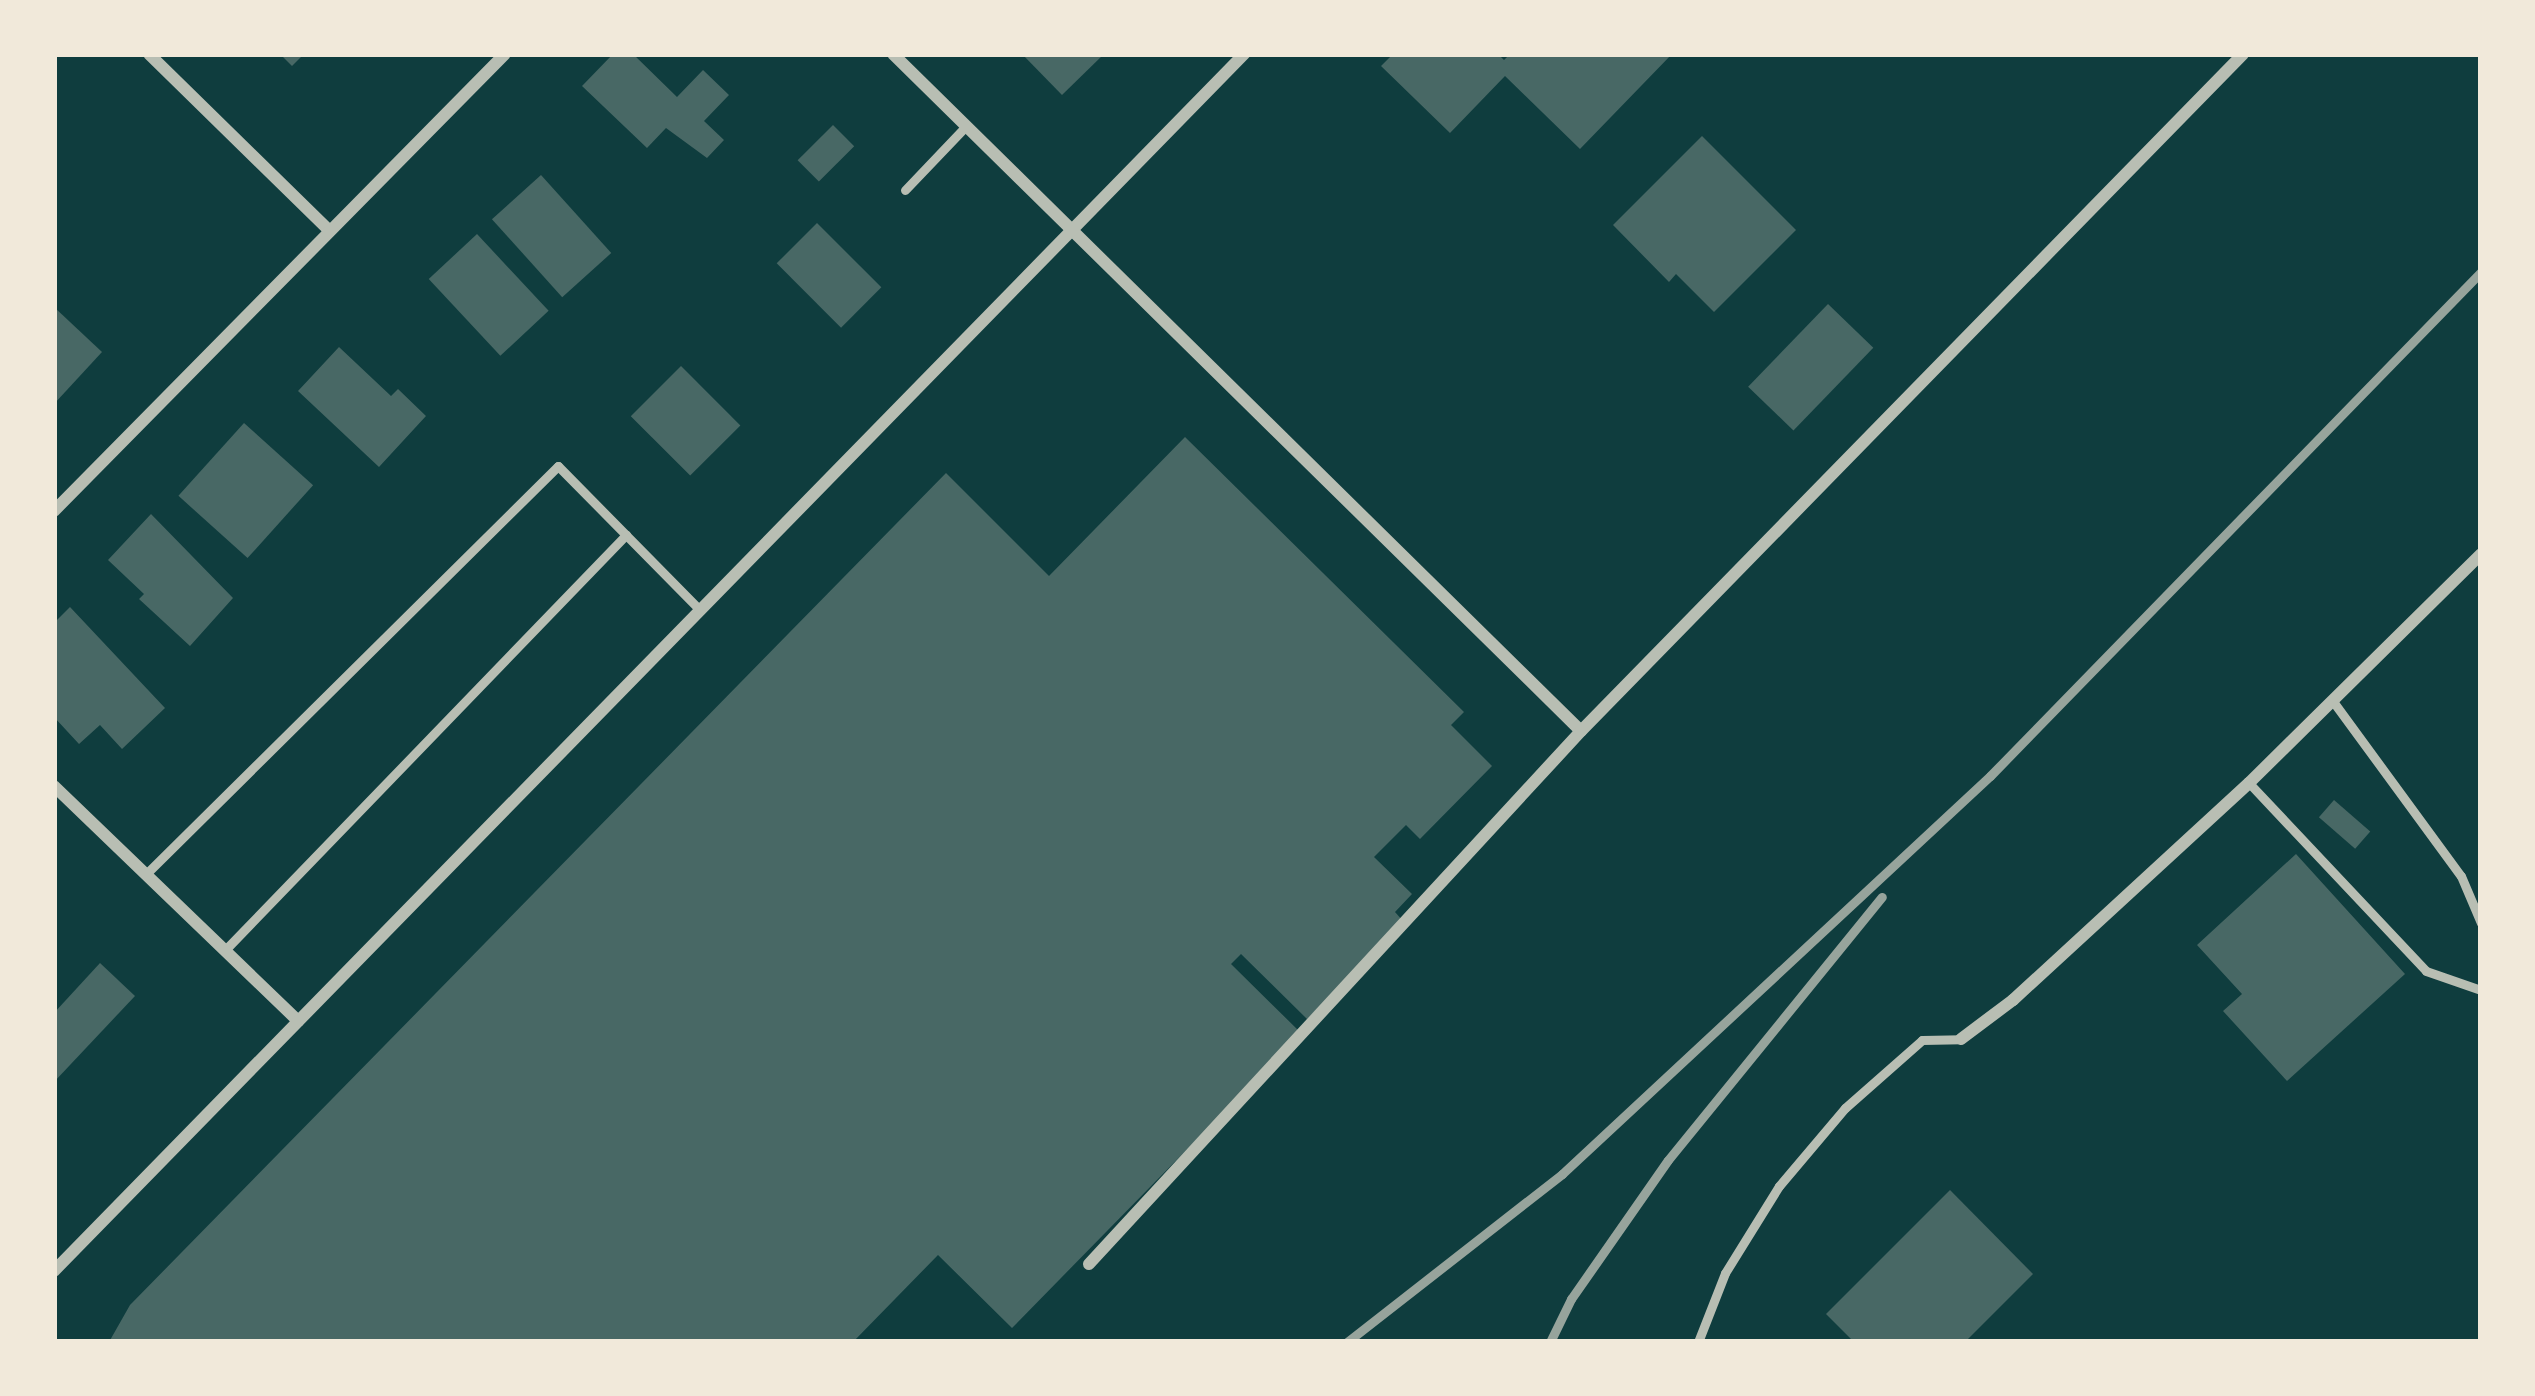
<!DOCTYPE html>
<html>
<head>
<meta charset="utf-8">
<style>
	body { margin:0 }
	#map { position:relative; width:2535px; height:1396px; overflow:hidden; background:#0f3d3e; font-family:Overpass,sans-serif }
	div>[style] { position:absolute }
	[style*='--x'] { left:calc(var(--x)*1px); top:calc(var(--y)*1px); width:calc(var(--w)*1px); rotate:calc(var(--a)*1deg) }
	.building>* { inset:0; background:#486865; transform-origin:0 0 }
	.service>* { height:9px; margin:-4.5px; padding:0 4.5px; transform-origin:4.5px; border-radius:4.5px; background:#b8beb3 }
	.minor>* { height:12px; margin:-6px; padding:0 6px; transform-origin:6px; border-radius:6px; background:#b8beb3 }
	.rail>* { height:9px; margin:-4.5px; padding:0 4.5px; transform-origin:4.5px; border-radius:4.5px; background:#97a49c }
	span { translate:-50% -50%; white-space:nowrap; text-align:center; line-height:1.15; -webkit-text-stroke:10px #f1e9da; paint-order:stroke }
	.frame { position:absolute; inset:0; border:57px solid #f1e9da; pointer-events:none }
</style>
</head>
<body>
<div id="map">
	<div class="building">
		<i style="clip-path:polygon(280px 54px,304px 54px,292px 66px)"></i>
		<i style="clip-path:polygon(613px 54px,633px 54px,677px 97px,703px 70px,729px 95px,704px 121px,724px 140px,707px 158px,666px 128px,647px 148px,582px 86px)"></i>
		<i style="clip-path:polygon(1022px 54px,1104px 54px,1062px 95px)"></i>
		<i style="clip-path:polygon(1393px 54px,1498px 54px,1504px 60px,1510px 54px,1672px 54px,1580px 149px,1505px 76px,1450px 133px,1381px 66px)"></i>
		<i style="left:833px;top:125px;width:30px;height:50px;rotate:45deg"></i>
		<i style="clip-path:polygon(1702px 136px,1796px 230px,1714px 312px,1676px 274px,1669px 282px,1613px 225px)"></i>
		<i style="left:541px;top:175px;width:105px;height:66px;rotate:48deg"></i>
		<i style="left:817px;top:223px;width:91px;height:57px;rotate:45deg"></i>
		<i style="left:477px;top:234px;width:105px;height:66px;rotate:47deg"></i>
		<i style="left:1828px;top:304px;width:63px;height:115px;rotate:44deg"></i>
		<i style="clip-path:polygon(54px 307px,102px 352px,54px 404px)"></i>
		<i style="clip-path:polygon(339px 347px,391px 396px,398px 389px,426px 416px,379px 467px,298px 391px)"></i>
		<i style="left:681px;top:366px;width:84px;height:71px;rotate:45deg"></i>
		<i style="left:244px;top:423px;width:93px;height:98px;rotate:42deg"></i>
		<i style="clip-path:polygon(1185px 437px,1464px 712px,1451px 725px,1492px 766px,1420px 839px,1406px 825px,1374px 857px,1412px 894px,1395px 912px,1403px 921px,1307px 1019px,1241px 954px,1231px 964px,1301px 1033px,1012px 1328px,938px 1255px,853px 1342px,109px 1342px,130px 1305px,946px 473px,1049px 576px)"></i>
		<i style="clip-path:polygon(151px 514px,233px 598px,190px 646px,139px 599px,144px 594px,108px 560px)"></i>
		<i style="clip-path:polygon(70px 607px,165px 708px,122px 749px,100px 725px,79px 744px,54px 717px,54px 623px)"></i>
		<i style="left:2334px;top:800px;width:48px;height:23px;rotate:41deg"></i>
		<i style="clip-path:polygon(2296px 854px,2405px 974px,2287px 1081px,2223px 1011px,2242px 994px,2197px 945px)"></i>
		<i style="clip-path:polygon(100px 963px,135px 996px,54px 1082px,54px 1013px)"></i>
		<i style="clip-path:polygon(1950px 1190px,2033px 1274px,1965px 1342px,1854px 1342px,1826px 1314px)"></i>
	</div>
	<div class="service">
		<i style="--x:905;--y:190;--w:88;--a:-46.4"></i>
		<i style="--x:2332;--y:700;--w:218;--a:53.8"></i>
		<i style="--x:2461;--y:876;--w:51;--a:66.9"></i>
		<i style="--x:2249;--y:783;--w:258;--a:46.7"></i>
		<i style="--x:2426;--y:971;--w:58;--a:19.1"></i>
		<i style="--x:148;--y:872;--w:577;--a:-44.72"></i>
		<i style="--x:558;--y:466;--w:202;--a:45.4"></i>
		<i style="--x:226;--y:949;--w:576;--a:-45.99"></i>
		<i style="--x:1698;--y:1342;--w:74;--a:-68.6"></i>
		<i style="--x:1725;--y:1273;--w:102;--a:-58.2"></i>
		<i style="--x:1779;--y:1186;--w:102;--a:-49.8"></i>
		<i style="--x:1845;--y:1108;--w:103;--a:-41.4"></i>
		<i style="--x:1922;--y:1040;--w:39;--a:-1"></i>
	</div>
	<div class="minor">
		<i style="--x:149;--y:54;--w:253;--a:44.4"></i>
		<i style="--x:893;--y:54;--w:965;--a:44.54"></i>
		<i style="--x:54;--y:511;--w:642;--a:-45.38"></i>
		<i style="--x:54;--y:786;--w:339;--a:43.9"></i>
		<i style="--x:1961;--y:1039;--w:65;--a:-36.9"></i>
		<i style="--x:2013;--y:1000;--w:321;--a:-42.6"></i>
		<i style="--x:2249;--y:783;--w:326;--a:-44.6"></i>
		<i style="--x:1089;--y:1264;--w:725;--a:-47.29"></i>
		<i style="--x:1581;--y:731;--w:947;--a:-45.64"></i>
		<i style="--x:54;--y:1271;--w:1702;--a:-45.64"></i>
	</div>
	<div class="rail">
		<i style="--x:1347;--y:1342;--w:273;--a:-38"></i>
		<i style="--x:1562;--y:1174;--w:584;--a:-42.92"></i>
		<i style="--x:1990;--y:776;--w:704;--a:-45.75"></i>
		<i style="--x:1550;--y:1342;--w:48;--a:-64"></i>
		<i style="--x:1571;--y:1299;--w:169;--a:-55.1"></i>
		<i style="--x:1668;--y:1160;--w:339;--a:-50.9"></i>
	</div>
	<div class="frame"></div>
</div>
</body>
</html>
